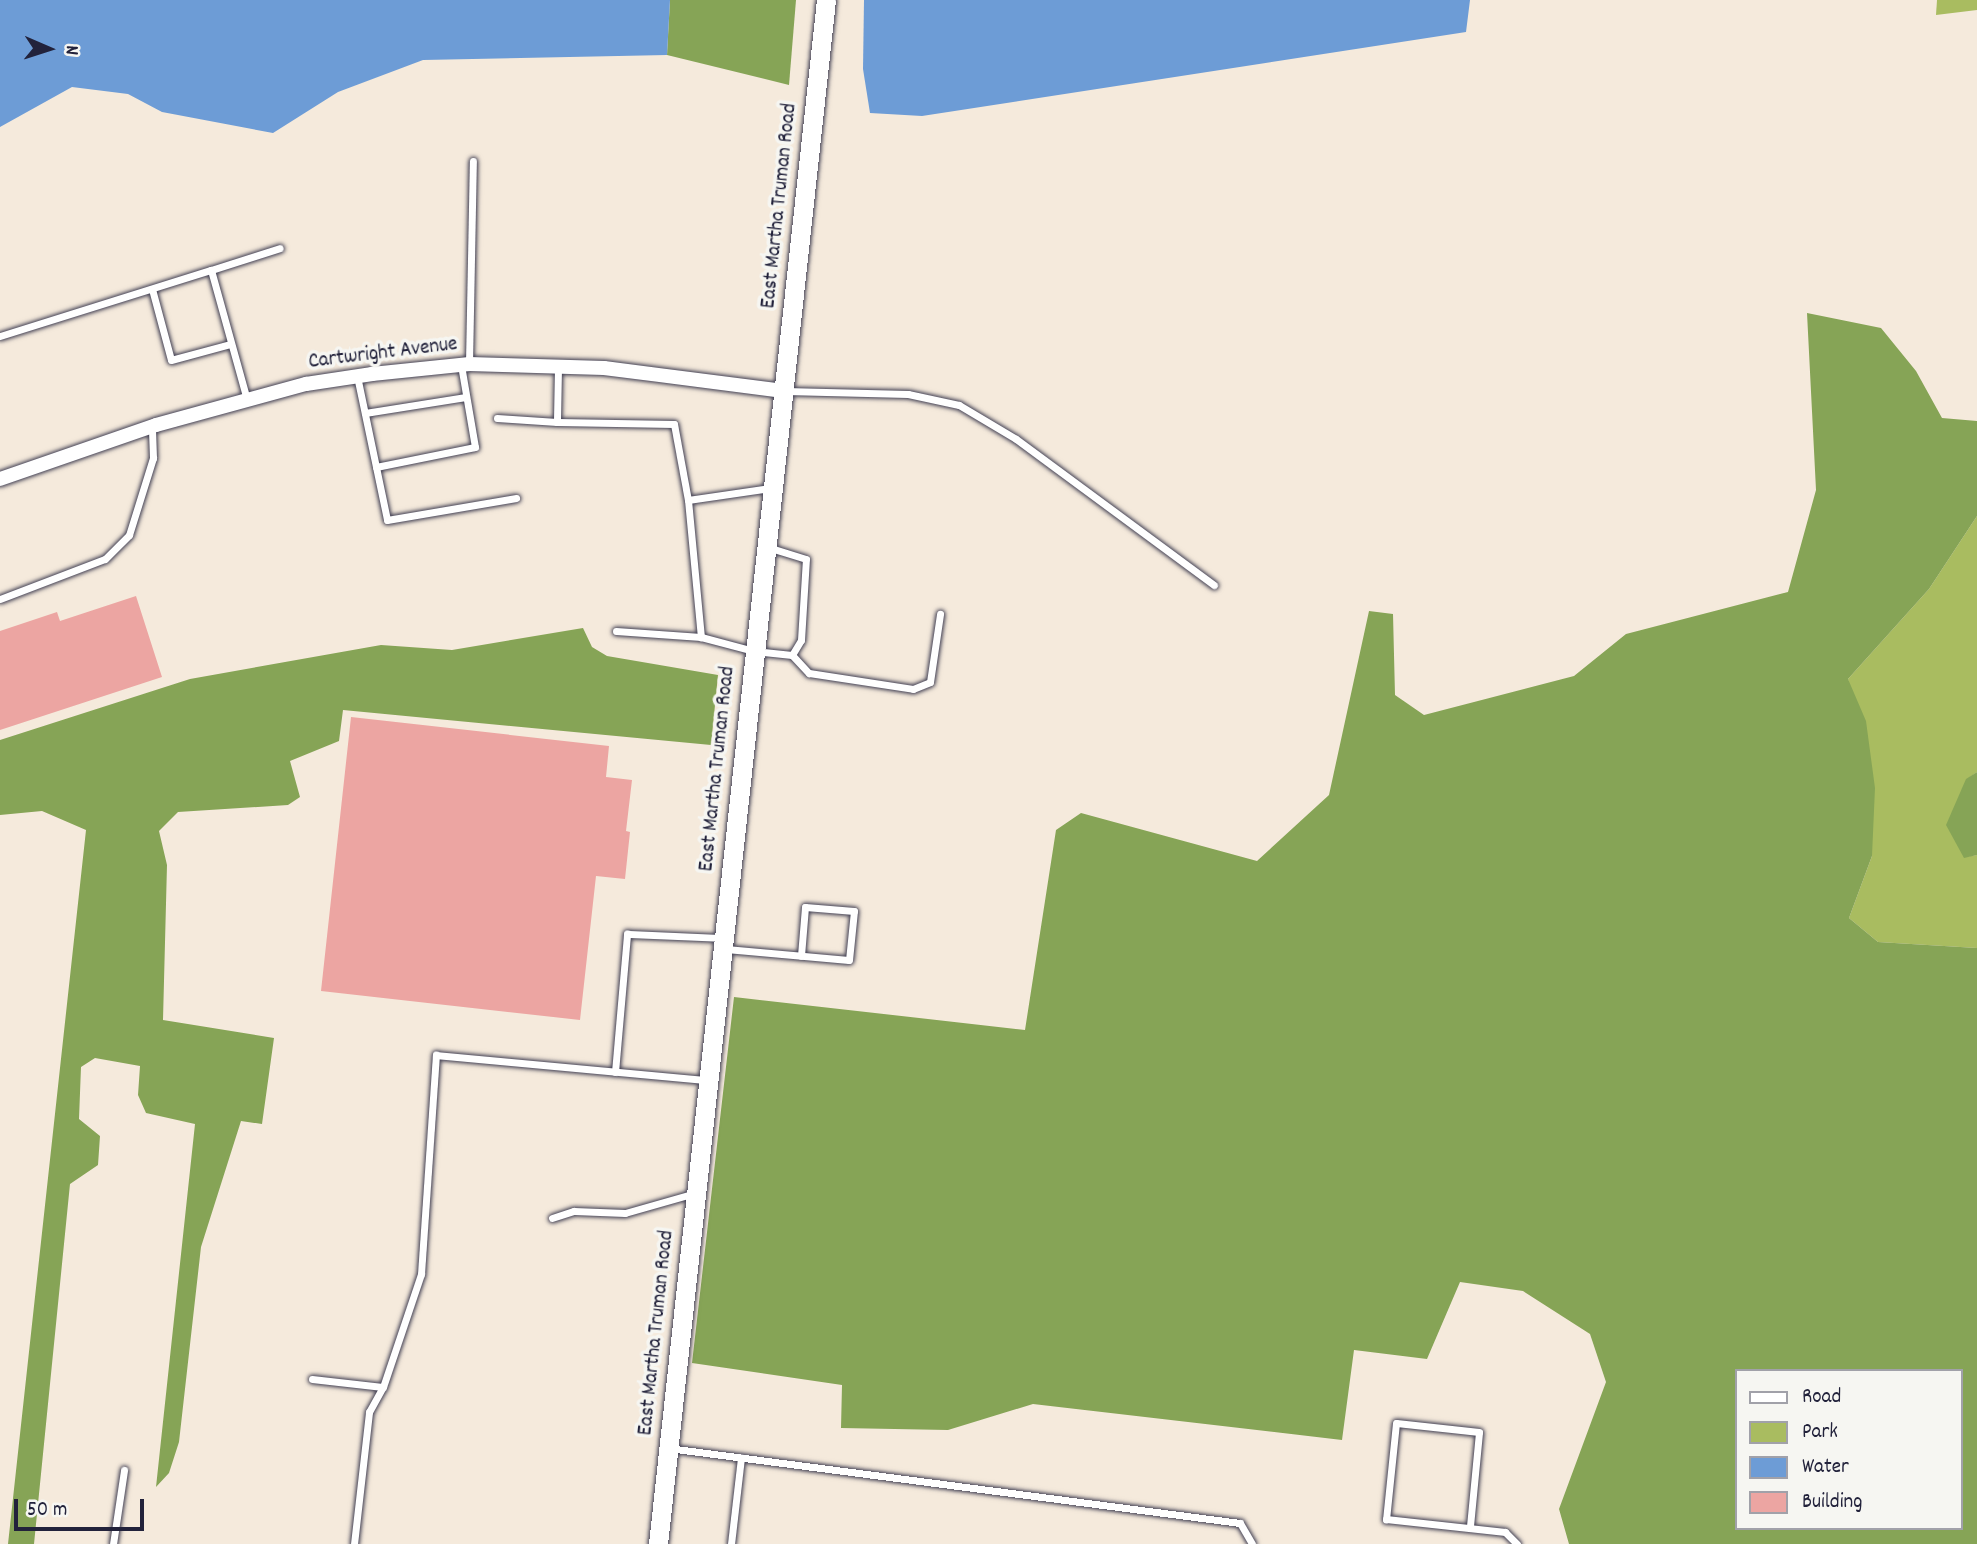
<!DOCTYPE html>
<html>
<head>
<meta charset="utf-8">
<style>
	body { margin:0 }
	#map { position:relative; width:1977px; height:1544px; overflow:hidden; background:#f5eadc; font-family:Dekko,sans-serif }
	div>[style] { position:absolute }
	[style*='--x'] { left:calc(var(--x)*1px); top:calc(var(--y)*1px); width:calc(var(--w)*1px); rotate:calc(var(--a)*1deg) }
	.green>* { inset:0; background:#a9bc60 }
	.forest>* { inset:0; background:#86a456 }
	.water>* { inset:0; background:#6d9cd6 }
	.building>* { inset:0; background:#eca5a2 }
	.roads { filter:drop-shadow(0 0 2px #424053) drop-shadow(0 0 2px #424053) }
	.lane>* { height:7px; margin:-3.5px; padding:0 3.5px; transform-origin:3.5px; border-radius:3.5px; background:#fff }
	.street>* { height:14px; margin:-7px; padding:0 7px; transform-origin:7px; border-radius:7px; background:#fff }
	.secondary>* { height:19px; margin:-9.5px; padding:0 9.5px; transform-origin:9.5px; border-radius:9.5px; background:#fff }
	span { translate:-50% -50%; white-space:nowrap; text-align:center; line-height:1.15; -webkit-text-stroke:7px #f6f6f2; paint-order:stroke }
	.street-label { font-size:21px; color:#22223b }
	.legend { position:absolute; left:1735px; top:1369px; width:228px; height:161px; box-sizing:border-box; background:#f6f6f2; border:2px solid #a1a1a9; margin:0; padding:9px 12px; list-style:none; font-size:21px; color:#22223b }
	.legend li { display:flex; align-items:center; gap:14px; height:35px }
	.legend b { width:35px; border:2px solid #a1a1a9 }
	.north { position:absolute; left:14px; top:14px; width:70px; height:70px; -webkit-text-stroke:5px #f6f6f2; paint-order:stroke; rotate:93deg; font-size:19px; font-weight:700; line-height:28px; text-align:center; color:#22223b }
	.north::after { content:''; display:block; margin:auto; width:24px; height:32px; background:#22223b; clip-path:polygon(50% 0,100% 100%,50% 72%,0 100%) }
	.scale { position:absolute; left:14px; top:1499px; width:130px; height:32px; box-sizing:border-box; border:4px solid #22223b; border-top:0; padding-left:9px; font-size:21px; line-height:24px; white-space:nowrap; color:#22223b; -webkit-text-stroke:5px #f6f6f2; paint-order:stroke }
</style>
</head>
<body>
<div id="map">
	<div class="green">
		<i style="clip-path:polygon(1937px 0,1977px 0,1977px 10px,1936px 15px)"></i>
		<i style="clip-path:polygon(1977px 516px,1977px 772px,1966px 780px,1964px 857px,1977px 855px,1977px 948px,1878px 942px,1849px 918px,1872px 856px,1848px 679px,1929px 589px)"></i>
	</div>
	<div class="forest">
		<i style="clip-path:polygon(670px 0,796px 0,789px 85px,667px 55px)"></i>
		<i style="clip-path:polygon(evenodd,1807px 313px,1881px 328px,1916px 371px,1942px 418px,1977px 421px,1977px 516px,1929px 589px,1848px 679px,1866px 721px,1875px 788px,1872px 856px,1849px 918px,1878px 942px,1977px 948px,1977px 1544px,1569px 1544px,1559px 1509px,1606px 1382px,1590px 1334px,1523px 1291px,1460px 1282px,1427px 1359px,1354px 1350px,1342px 1440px,1033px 1404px,948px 1430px,841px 1428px,842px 1385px,692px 1363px,734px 997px,1025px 1030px,1056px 830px,1081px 813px,1257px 861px,1329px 795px,1369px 611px,1393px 614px,1395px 695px,1424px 715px,1574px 676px,1626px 634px,1788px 592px,1816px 490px,1807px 313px,1737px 1371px,1961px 1371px,1961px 1528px,1737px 1528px,1737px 1371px)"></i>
		<i style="clip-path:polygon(583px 628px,592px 647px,607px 656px,718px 675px,711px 745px,343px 710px,339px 741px,290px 761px,300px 797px,288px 805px,178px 812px,159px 831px,167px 865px,163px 1020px,274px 1038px,262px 1124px,241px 1121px,201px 1247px,179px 1442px,169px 1473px,156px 1487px,195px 1124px,146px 1113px,138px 1095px,140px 1066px,95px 1058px,81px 1067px,79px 1119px,100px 1136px,98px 1165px,70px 1184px,34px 1544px,8px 1544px,86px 830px,42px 811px,0 815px,0 740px,190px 679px,381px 645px,452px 650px)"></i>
		<i style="clip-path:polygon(1977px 772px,1977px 855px,1964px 858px,1946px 825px,1966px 779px)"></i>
	</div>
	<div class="water">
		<i style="clip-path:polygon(0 0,670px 0,667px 55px,423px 60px,338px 92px,273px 133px,162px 112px,128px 94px,72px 87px,0 127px)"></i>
		<i style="clip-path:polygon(864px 0,1470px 0,1466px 32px,922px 116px,870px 113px,863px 69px)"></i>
	</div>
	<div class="building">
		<i style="clip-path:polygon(136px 596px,162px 677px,0 730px,0 631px,57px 612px,60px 621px)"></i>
		<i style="clip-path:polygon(351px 717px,609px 746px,606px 777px,632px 780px,626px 831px,630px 832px,625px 879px,596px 876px,580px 1020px,321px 991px)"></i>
	</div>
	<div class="roads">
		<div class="lane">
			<i style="--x:211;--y:270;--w:72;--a:-17.7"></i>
			<i style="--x:152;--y:289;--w:73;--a:75"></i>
			<i style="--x:171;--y:360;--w:61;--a:-15.2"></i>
			<i style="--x:0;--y:336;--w:221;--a:-17.4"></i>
			<i style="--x:211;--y:270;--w:135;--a:74.5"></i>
			<i style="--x:469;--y:363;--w:202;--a:-88.9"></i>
			<i style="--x:558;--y:368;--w:54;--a:91.1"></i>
			<i style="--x:557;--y:422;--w:117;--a:1"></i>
			<i style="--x:674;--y:424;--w:77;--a:79.6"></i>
			<i style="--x:688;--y:500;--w:83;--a:-8.3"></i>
			<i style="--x:357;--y:376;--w:147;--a:78.2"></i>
			<i style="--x:387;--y:520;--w:131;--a:-9.7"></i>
			<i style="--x:785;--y:391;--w:123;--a:1.4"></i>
			<i style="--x:908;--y:394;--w:52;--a:12.2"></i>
			<i style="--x:959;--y:405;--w:66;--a:30.8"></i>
			<i style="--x:1016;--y:439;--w:246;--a:36.4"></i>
			<i style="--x:365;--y:413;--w:102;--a:-9"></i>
			<i style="--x:497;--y:418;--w:60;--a:3.8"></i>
			<i style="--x:376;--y:467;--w:101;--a:-11.4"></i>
			<i style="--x:475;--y:447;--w:83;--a:-99.7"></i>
			<i style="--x:688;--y:500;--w:138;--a:84.6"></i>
			<i style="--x:701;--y:637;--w:55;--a:14.8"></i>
			<i style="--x:754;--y:651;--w:38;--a:6"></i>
			<i style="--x:792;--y:655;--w:17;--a:-59"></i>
			<i style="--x:801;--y:640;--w:81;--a:-86.5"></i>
			<i style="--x:806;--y:559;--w:41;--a:-162.9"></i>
			<i style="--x:0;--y:599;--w:112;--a:-20.9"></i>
			<i style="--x:105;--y:559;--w:34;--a:-45"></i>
			<i style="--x:129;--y:535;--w:81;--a:-72.7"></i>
			<i style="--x:153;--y:458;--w:31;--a:-92"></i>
			<i style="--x:616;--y:631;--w:85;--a:4"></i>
			<i style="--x:792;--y:655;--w:25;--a:47"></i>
			<i style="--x:809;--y:673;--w:105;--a:8.7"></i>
			<i style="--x:913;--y:689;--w:18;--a:-22"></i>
			<i style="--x:930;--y:682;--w:69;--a:-81.6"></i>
			<i style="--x:726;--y:949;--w:123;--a:5.1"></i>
			<i style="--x:849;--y:960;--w:49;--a:-84.2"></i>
			<i style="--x:854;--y:911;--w:49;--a:-175.3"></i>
			<i style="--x:805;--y:907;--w:49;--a:94.7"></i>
			<i style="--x:615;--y:1072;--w:139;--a:-85"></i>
			<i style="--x:627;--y:934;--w:95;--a:2.4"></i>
			<i style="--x:552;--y:1218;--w:23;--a:-18"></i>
			<i style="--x:574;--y:1211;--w:51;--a:2.2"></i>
			<i style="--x:625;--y:1213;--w:73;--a:-15.9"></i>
			<i style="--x:312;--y:1379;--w:71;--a:6.4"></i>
			<i style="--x:668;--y:1448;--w:577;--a:7.47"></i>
			<i style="--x:1240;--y:1523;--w:24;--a:60"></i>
			<i style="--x:1470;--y:1526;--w:94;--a:-84.5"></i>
			<i style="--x:1479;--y:1432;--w:83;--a:-173.8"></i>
			<i style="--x:1396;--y:1423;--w:97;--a:95.9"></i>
			<i style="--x:1386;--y:1519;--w:120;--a:6.2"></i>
			<i style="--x:1505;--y:1532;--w:17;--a:45"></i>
			<i style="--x:113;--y:1544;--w:75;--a:-81.5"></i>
			<i style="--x:354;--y:1544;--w:133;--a:-83.5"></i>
			<i style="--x:369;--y:1412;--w:29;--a:-61"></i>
			<i style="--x:383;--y:1387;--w:119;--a:-71.4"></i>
			<i style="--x:421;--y:1274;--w:220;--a:-86.1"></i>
			<i style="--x:436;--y:1055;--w:272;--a:5.3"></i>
			<i style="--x:731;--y:1544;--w:87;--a:-83.4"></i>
		</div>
		<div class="street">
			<i style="--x:0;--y:479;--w:165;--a:-19.1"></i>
			<i style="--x:156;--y:425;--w:156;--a:-15.3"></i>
			<i style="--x:306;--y:384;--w:67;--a:-8.6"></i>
			<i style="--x:372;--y:374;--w:98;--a:-5.9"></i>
			<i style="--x:469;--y:364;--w:135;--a:1.7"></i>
			<i style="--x:604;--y:368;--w:181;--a:7.3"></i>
		</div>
		<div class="secondary">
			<i style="--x:658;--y:1544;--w:1553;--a:-83.79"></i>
		</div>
	</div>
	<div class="street-label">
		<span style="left:780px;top:206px;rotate:-84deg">East Martha Truman Road</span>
		<span style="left:383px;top:354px;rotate:-7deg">Cartwright Avenue</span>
		<span style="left:718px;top:769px;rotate:-84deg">East Martha Truman Road</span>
		<span style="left:657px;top:1333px;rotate:-84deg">East Martha Truman Road</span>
	</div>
	<ul class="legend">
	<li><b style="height:9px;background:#fff"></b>Road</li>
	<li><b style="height:19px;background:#a9bc60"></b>Park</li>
	<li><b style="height:19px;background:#6d9cd6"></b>Water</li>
	<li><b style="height:19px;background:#eca5a2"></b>Building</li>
	</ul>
	<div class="north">N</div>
	<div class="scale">50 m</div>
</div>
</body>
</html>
